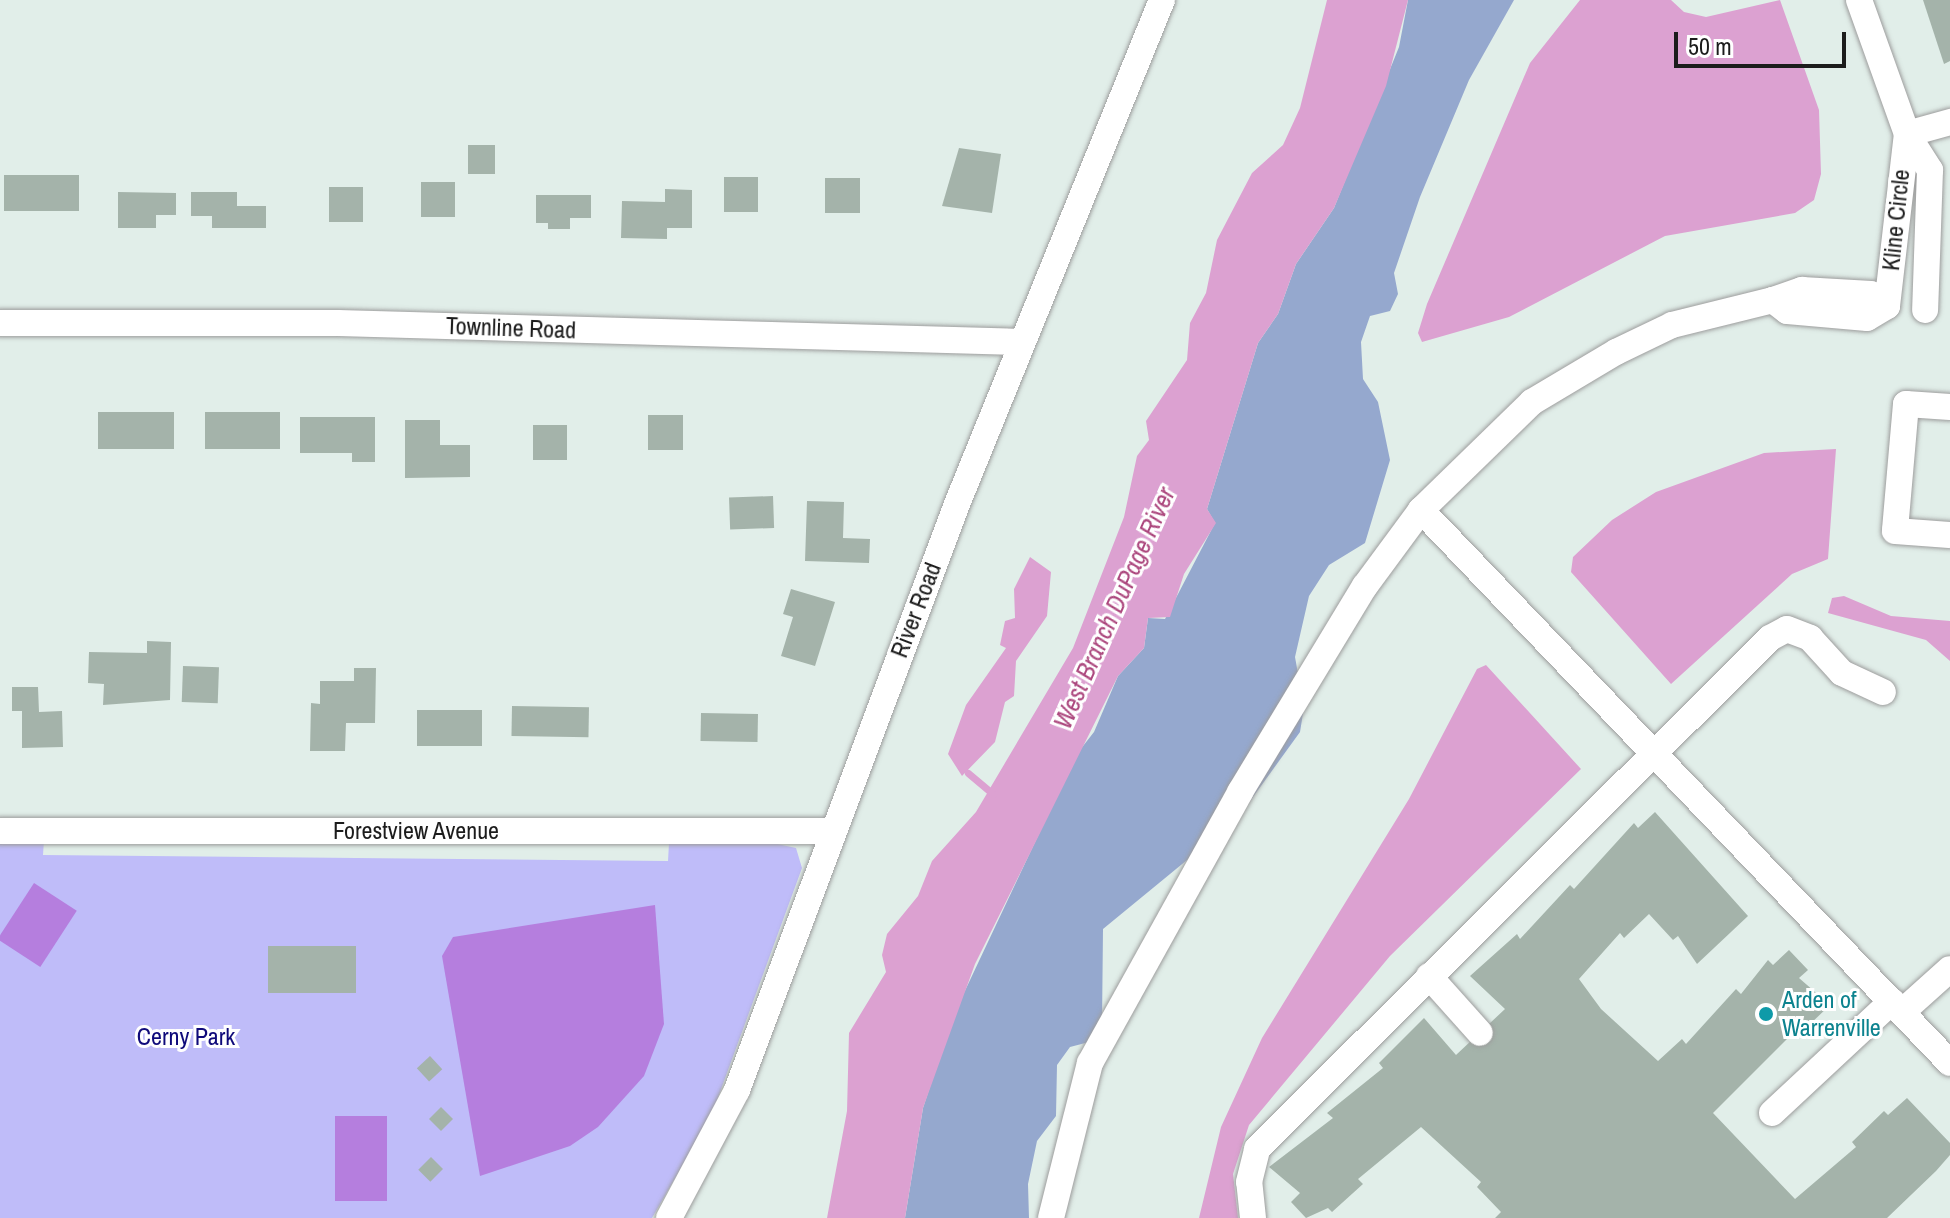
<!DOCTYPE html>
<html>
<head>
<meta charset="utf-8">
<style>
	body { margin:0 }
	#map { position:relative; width:1950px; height:1218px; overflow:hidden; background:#e1eee9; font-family:"Archivo Narrow",sans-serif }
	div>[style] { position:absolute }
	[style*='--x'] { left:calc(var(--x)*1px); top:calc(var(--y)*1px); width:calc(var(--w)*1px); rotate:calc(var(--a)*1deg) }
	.forest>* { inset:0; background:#95a8ce }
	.park>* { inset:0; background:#bfbcf9 }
	.pitch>* { inset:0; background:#b57ede; transform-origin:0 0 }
	.water>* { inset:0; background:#dca1d1 }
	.stream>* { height:7px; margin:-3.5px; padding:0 3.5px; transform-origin:3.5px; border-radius:3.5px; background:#dca1d1 }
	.building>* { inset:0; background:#a4b3aa; transform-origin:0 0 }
	.roads { filter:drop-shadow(0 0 2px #9d9d9d) drop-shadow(0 0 2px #9d9d9d) }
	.minor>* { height:26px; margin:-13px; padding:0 13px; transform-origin:13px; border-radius:13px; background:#fff }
	.dots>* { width:22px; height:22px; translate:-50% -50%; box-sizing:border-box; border:4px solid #fff; border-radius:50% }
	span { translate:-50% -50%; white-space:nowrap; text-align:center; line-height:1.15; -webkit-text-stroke:6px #fff; paint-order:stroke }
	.street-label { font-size:24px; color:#1c1c1c }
	.culture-label { font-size:24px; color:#0d838f }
	.left { translate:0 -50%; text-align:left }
	.park-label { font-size:24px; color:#0f0a7a }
	.water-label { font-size:26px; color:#ac487e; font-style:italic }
	.scale { position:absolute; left:1674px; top:32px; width:172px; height:36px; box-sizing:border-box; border:4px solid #1c1c1c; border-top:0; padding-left:10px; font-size:24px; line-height:28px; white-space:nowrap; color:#1c1c1c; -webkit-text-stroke:6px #fff; paint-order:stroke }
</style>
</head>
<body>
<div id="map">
	<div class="forest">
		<i style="clip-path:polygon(1408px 0,1514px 0,1469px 80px,1420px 197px,1394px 273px,1398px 294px,1390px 311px,1370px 316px,1361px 342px,1363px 379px,1378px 402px,1390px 460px,1365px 543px,1329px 565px,1309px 596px,1295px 657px,1304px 707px,1300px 732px,1237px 819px,1103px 929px,1102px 1025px,1093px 1041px,1070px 1047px,1057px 1065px,1056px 1116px,1037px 1141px,1028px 1184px,1029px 1218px,905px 1218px,923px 1108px,954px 1014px,1076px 755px,1094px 732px,1118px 676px,1144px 648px,1148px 618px,1165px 619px,1215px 523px,1207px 509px,1258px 343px,1278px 314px,1296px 264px,1334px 208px,1399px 47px)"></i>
	</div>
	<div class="park">
		<i style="clip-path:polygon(0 840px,44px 840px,43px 855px,668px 861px,669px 843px,773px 843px,796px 848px,802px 868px,712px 1114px,652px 1218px,0 1218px)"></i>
	</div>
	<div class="pitch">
		<i style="left:34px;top:883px;width:51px;height:67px;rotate:33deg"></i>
		<i style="clip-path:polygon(655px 905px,664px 1024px,644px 1076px,598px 1127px,570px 1146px,480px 1176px,442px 956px,453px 937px)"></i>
		<i style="left:335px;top:1116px;width:52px;height:85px"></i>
	</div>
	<div class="water">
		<i style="clip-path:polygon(1327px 0,1408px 0,1386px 86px,1334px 208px,1296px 264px,1278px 314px,1258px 343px,1207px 509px,1216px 523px,1184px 574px,1170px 617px,1148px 618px,1144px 648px,1118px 676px,975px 964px,923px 1108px,905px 1218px,827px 1218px,847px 1111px,849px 1033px,886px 972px,882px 955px,887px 934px,918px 896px,932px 861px,976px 812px,1073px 648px,1124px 517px,1137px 456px,1149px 440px,1146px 421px,1187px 360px,1190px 323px,1206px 293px,1217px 240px,1252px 173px,1283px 145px,1300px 108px)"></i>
		<i style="clip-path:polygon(1580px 0,1671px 0,1684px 12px,1706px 17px,1780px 0,1819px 110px,1821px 174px,1814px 200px,1795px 213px,1665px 236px,1509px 317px,1422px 342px,1418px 333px,1427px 304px,1530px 63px)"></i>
		<i style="clip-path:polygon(1836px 449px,1828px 559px,1792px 574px,1671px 684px,1571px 572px,1573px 557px,1612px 520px,1656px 492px,1764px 453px)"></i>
		<i style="clip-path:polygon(1030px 557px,1051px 572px,1047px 616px,1016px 661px,1014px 696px,1005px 702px,995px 742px,962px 776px,948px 754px,966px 705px,1006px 648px,1000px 645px,1005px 621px,1015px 618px,1014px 589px)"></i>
		<i style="clip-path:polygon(1844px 596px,1891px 616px,1950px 621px,1950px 661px,1926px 640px,1828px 613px,1832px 598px)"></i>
		<i style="clip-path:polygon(1486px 665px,1581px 769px,1390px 956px,1249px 1125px,1233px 1174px,1238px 1218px,1199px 1218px,1221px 1127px,1262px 1038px,1409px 799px,1477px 669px)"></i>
	</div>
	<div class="stream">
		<i style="--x:968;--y:773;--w:33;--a:40"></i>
	</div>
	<div class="building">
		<i style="clip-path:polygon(1923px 0,1950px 0,1950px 61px,1944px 64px)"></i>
		<i style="left:495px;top:145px;width:29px;height:27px;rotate:90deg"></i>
		<i style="clip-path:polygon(959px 148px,1001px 154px,992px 213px,942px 206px)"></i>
		<i style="left:4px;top:175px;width:75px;height:36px"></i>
		<i style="left:724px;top:177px;width:34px;height:35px"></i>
		<i style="left:825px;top:178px;width:35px;height:35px"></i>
		<i style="left:421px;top:182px;width:34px;height:35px"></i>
		<i style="left:329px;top:187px;width:34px;height:35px"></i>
		<i style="clip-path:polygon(665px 189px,692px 190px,692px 228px,667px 228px,667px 239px,621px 238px,622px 201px,665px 202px)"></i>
		<i style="clip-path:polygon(118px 192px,176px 193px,176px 215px,156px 215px,156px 228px,118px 228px)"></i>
		<i style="clip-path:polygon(191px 192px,237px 192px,237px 206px,266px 206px,266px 228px,212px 228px,212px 216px,191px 216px)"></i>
		<i style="clip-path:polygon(536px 195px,591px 195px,591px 218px,570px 218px,570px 229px,548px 229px,548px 223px,536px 223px)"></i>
		<i style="left:174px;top:412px;width:37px;height:76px;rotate:90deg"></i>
		<i style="left:280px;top:412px;width:37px;height:75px;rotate:90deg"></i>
		<i style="left:648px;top:415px;width:35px;height:35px"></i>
		<i style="clip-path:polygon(300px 417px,375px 417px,375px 462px,352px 462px,352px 453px,300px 453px)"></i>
		<i style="clip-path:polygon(405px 420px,440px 420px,440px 445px,470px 445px,470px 477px,405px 478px)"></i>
		<i style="left:533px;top:425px;width:34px;height:35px"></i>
		<i style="left:773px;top:496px;width:32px;height:44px;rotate:88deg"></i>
		<i style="clip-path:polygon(807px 501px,844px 502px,843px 538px,870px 539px,869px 563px,805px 561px)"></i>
		<i style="clip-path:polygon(791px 589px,835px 602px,815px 666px,781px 656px,793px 617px,783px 614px)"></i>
		<i style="clip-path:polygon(147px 641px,171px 642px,170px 700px,103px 705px,104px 684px,88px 683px,89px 652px,147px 653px)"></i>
		<i style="left:183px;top:666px;width:36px;height:36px;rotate:2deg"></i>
		<i style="clip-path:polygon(354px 668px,376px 668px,375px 723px,346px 723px,345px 751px,310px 751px,311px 703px,320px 704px,320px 681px,354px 681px)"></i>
		<i style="clip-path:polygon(12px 687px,38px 687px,39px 712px,62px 711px,63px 747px,22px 748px,22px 711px,12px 711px)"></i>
		<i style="left:512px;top:706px;width:77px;height:30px;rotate:1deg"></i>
		<i style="left:417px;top:710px;width:65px;height:36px"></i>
		<i style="left:701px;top:713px;width:57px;height:28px;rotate:1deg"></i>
		<i style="clip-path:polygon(1655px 812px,1748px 916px,1697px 964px,1678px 936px,1673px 940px,1649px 914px,1624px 938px,1620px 933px,1579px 979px,1601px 1009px,1658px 1061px,1682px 1039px,1686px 1044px,1736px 989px,1741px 994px,1768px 960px,1773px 965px,1789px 950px,1808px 970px,1799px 978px,1830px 1005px,1806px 1028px,1802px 1024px,1713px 1113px,1795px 1199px,1856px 1147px,1852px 1142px,1884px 1111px,1888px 1115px,1907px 1098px,1950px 1143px,1950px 1155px,1936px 1171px,1887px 1218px,1495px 1218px,1501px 1212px,1477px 1187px,1481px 1182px,1421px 1127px,1358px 1179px,1363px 1184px,1332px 1212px,1328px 1208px,1306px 1218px,1291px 1202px,1300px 1193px,1269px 1167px,1333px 1118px,1327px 1113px,1383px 1068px,1379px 1063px,1424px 1018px,1456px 1055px,1505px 1009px,1470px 976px,1517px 934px,1520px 939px,1570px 885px,1574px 889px,1634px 823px,1638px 828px)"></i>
		<i style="left:268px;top:946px;width:88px;height:47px"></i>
		<i style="left:430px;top:1056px;width:18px;height:18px;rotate:47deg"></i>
		<i style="left:441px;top:1107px;width:17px;height:17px;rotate:45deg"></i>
		<i style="left:431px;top:1157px;width:17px;height:18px;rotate:45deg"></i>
	</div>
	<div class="roads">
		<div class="minor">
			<i style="--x:1859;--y:0;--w:142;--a:70.3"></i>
			<i style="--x:1907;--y:134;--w:43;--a:57.4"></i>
			<i style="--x:1930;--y:170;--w:140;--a:92"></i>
			<i style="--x:1907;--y:134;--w:45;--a:-15.6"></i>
			<i style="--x:1802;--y:290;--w:69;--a:3.3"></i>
			<i style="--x:1871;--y:294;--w:20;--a:37"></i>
			<i style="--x:1887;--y:306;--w:23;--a:149"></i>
			<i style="--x:1867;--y:318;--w:80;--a:-175"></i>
			<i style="--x:1787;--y:311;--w:18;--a:-142"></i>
			<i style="--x:1773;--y:300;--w:31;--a:-19"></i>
			<i style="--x:1887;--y:306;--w:173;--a:-83.4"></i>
			<i style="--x:0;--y:323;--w:338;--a:0"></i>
			<i style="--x:338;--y:323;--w:683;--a:1.59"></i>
			<i style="--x:1950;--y:407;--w:44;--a:-176.1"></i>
			<i style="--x:1906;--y:404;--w:127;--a:95"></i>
			<i style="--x:1895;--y:531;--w:55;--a:4.2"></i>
			<i style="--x:1421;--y:510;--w:155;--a:-44.2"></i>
			<i style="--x:1532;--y:402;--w:98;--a:-30.8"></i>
			<i style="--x:1616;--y:352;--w:62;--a:-25.7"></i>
			<i style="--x:1672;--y:325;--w:104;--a:-13.9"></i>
			<i style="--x:0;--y:831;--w:831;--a:0"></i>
			<i style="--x:1429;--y:976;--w:76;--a:48.2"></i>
			<i style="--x:1902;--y:1012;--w:64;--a:-41.9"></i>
			<i style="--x:1772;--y:1113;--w:164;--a:-43"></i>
			<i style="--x:669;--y:1218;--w:145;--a:-62"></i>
			<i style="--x:737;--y:1090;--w:626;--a:-69.42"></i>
			<i style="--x:957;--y:504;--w:544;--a:-67.87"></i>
			<i style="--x:1051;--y:1218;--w:160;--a:-75.9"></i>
			<i style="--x:1090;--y:1063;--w:310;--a:-61"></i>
			<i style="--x:1240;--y:792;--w:241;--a:-58.8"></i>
			<i style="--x:1365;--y:586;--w:94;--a:-53.6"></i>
			<i style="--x:1421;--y:510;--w:765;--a:46.27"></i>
			<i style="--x:1253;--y:1218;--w:36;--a:-96"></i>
			<i style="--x:1249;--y:1182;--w:34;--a:-76"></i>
			<i style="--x:1257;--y:1149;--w:724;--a:-44.89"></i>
			<i style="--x:1770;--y:638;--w:19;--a:-28"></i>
			<i style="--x:1787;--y:629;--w:25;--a:21"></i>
			<i style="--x:1810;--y:638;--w:47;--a:47.6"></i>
			<i style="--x:1842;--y:673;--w:45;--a:24.9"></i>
		</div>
	</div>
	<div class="dots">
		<i style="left:1766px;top:1014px;background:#0f9aa8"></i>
	</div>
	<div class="street-label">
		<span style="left:1896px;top:220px;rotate:-84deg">Kline Circle</span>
		<span style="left:511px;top:328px;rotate:2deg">Townline Road</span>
		<span style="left:916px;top:610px;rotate:-69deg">River Road</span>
		<span style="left:416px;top:831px">Forestview Avenue</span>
	</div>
	<div class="culture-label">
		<span class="left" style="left:1782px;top:1014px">Arden of<br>Warrenville</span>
	</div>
	<div class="park-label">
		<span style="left:186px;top:1037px">Cerny Park</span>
	</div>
	<div class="water-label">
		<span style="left:1114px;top:608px;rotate:-66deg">West Branch DuPage River</span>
	</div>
	<div class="scale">50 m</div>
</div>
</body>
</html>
